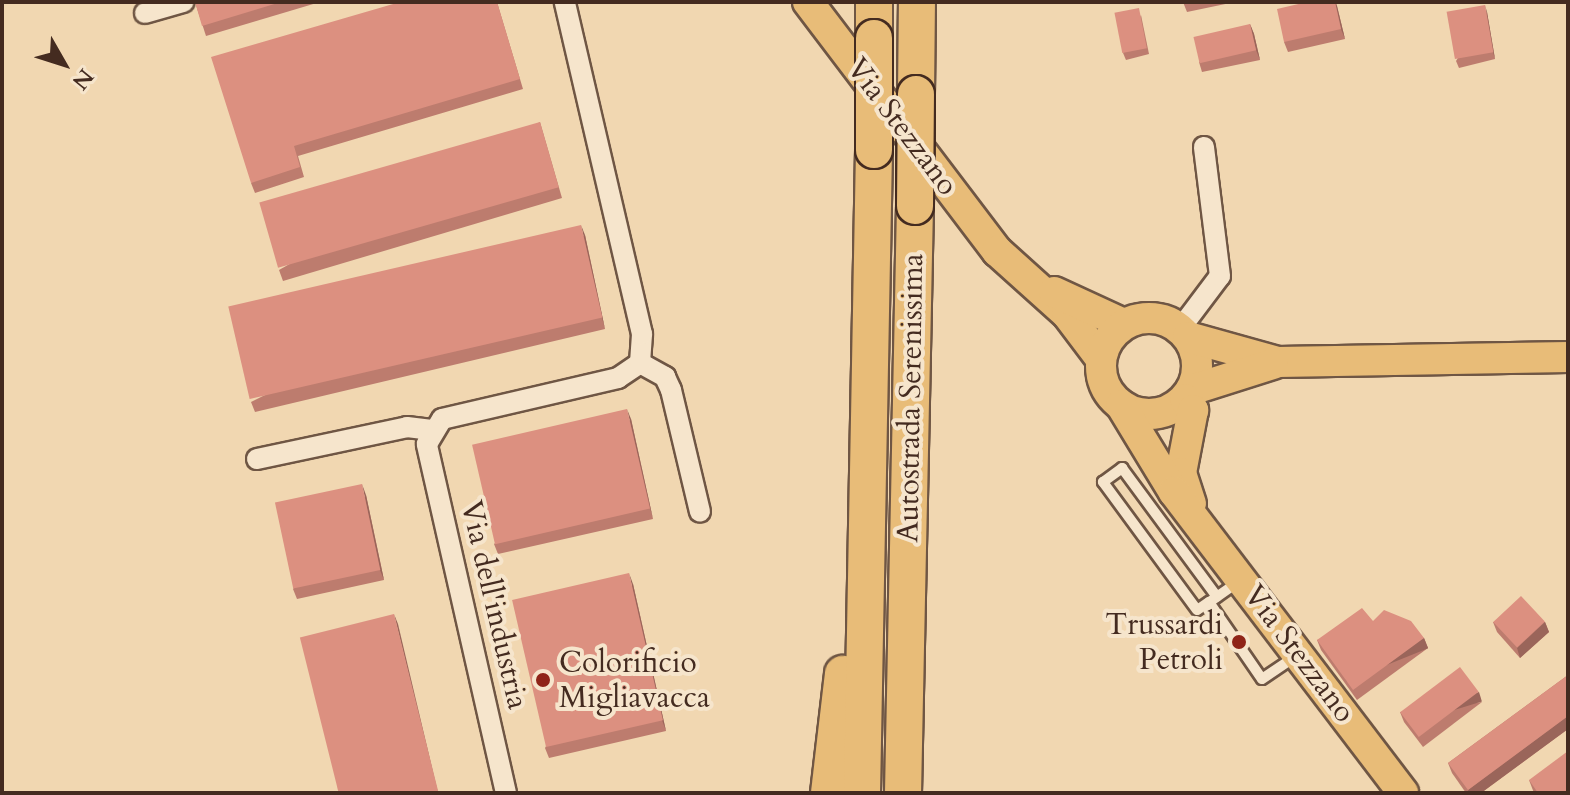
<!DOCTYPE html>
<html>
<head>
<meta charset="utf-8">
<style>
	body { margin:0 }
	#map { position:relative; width:1570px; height:795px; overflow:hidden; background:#f1d7b1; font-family:Cardo,serif }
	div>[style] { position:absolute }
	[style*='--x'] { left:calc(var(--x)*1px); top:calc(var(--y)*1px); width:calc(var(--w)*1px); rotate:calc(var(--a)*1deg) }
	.roads { filter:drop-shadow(2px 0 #6f5644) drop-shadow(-2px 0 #6f5644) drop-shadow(0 2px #6f5644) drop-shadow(0 -2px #6f5644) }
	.service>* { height:10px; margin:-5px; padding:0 5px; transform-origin:5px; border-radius:5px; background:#f6e5cc }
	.minor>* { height:20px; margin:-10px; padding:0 10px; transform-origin:10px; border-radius:10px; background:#f6e5cc }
	.primary>* { height:30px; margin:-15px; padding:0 15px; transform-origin:15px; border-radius:15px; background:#e8bc78 }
	.primary>.ring { margin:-15px; padding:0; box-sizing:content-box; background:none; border:30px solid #e8bc78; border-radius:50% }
	.motorway>* { height:36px; margin:-18px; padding:0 18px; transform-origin:18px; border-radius:18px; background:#e8bc78 }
	.bridges { filter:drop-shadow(2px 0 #442b20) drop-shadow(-2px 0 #442b20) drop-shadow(0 2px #442b20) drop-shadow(0 -2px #442b20) }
	.motorway-bridge>* { height:36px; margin:-18px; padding:0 18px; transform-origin:18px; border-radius:18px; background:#e8bc78 }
	.wall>* { inset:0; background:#bd7c6e }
	.shaded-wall>* { inset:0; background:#9a655a; transform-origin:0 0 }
	.building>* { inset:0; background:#dc9080; transform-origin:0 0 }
	.dots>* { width:22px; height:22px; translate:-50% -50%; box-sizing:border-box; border:4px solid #f6e5cc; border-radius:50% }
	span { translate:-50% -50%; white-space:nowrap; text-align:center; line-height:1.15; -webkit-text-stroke:8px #f6e5cc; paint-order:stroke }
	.street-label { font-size:30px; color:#442b20 }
	.poi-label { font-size:30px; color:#442b20 }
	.right { translate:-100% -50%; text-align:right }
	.left { translate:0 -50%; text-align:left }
	.frame { position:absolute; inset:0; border:4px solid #442b20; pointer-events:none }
	.north { position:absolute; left:24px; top:24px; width:80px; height:80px; -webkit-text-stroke:6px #f6e5cc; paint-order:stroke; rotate:129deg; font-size:22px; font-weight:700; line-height:32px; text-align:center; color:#442b20 }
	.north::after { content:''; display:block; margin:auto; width:28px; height:36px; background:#442b20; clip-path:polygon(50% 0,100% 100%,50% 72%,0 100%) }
</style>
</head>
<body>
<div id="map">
	<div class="roads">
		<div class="service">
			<div style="--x:1238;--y:582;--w:35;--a:145"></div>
			<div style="--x:1209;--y:602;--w:93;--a:55.5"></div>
			<div style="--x:1262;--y:679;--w:40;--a:-34"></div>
			<div style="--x:1209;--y:602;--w:14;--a:146"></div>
			<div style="--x:1197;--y:610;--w:159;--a:-126.3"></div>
			<div style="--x:1103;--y:482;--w:24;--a:-36"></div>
			<div style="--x:1122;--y:468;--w:160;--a:53.6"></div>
		</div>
		<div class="minor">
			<div style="--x:145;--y:13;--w:40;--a:-16"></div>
			<div style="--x:1180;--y:329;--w:66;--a:-53"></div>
			<div style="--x:1220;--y:276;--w:130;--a:-97.1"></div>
			<div style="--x:640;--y:363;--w:29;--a:29"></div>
			<div style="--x:665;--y:377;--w:14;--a:65"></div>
			<div style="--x:671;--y:390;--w:125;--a:76.6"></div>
			<div style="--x:257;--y:459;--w:153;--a:-12"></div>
			<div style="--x:407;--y:427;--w:25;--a:7"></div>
			<div style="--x:506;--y:793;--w:358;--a:-102.8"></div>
			<div style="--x:427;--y:444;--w:29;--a:-59"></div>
			<div style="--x:442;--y:419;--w:181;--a:-13.1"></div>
			<div style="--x:618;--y:378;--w:27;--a:-34"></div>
			<div style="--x:640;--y:363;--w:29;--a:-86"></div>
			<div style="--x:642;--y:334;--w:341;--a:-103.1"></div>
		</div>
		<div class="primary">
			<div style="--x:808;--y:2;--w:313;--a:52.8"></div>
			<div style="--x:997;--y:251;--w:94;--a:42"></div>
			<div style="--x:1067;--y:314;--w:56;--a:52.9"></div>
			<div style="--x:1054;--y:292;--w:77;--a:24.6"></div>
			<div class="ring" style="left:1101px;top:318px;width:66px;height:66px"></div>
			<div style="--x:1188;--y:337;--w:93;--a:15.5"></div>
			<div style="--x:1278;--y:362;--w:290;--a:-1"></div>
			<div style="--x:1191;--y:390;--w:86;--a:-17.6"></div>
			<div style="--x:1185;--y:399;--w:14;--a:54"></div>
			<div style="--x:1193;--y:410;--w:64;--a:100.8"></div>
			<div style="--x:1181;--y:473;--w:32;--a:72"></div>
			<div style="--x:1121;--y:405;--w:102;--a:58.7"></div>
			<div style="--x:1174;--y:492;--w:378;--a:52.7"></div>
		</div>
		<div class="motorway">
			<div style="--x:874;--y:38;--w:36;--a:-90"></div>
			<div style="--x:916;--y:94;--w:92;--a:-89.4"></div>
			<div style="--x:829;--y:793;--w:120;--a:-83.3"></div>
			<div style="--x:862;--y:793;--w:643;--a:-88.93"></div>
			<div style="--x:903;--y:793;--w:587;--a:-88.83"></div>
		</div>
	</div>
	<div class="bridges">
		<div class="motorway-bridge">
			<div style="--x:874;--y:150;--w:112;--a:-90"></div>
			<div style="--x:915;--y:206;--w:112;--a:-89.5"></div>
		</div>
	</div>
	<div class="wall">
		<div style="clip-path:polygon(195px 2px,320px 2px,206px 36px)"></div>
		<div style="clip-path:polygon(400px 2px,497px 2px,523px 89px,298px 156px,304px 177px,255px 193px,251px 183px)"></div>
		<div style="clip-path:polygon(1183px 2px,1235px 2px,1187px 12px)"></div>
		<div style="clip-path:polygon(1307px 2px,1336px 2px,1345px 39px,1288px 52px,1284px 42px)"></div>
		<div style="clip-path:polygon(1487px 12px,1495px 59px,1459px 68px,1456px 61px)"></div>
		<div style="clip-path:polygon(1141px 15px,1149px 54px,1126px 60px,1123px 53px)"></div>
		<div style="clip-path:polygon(1250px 24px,1254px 34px,1260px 60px,1202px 72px,1199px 62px)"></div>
		<div style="clip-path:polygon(540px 122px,562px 198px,283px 281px,279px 270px)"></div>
		<div style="clip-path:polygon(585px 235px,605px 329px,255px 412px,251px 402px)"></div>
		<div style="clip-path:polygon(631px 419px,653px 519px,498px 554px,494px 544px)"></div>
		<div style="clip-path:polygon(366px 495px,384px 580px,297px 599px,293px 589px)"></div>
		<div style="clip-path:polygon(633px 584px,666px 731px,549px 758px,545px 748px)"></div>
		<div style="clip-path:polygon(1373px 621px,1424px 638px,1428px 648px,1357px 700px,1321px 650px,1317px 640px)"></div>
		<div style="clip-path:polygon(1493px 622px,1545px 622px,1549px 632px,1520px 658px,1497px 632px)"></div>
		<div style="clip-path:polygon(1568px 675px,1568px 729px,1481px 793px,1466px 793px,1452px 773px,1448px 763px)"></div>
		<div style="clip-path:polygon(1482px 702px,1423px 747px,1404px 722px,1400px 712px)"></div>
		<div style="clip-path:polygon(1529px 780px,1568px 793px,1534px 793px)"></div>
	</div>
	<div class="shaded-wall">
		<div style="clip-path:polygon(1335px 2px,1337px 6px,1345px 39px,1341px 29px)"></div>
		<div style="clip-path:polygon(1485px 5px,1487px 12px,1495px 59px,1493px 52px)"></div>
		<div style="clip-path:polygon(1250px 24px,1254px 34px,1260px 60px,1256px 50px)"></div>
		<div style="clip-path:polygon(581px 225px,585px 235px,605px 329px,602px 318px)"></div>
		<div style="clip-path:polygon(627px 409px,631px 419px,653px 519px,650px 508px)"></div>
		<div style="clip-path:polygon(362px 484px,366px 495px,384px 580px,380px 570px)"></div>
		<div style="clip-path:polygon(629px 573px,633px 584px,666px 731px,662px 720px)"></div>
		<div style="clip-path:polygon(394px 614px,398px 624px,438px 793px,437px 793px)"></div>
		<div style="clip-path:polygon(1545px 622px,1549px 632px,1520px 658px,1517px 648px)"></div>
		<div style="left:1424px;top:638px;width:11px;height:88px;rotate:68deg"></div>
		<div style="left:1479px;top:692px;width:10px;height:75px;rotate:73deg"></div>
		<div style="clip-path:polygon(1568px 716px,1568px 729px,1481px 793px,1469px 793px,1468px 790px)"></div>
	</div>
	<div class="building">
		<div style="clip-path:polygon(195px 2px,281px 2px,202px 26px)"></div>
		<div style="clip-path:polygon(400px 2px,497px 2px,520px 79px,294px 146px,300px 167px,251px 183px,211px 57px)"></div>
		<div style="clip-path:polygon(1307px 2px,1335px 2px,1341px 29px,1284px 42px,1277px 9px)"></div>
		<div style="left:1485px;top:5px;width:48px;height:39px;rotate:80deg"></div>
		<div style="left:1139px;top:8px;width:41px;height:25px;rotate:79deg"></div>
		<div style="left:1250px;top:24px;width:27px;height:58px;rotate:77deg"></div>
		<div style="left:540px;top:122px;width:68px;height:292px;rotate:74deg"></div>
		<div style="left:581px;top:225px;width:95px;height:362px;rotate:77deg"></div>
		<div style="left:627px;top:409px;width:102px;height:159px;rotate:77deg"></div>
		<div style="left:362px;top:484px;width:88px;height:89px;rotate:78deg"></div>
		<div style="left:629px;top:573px;width:151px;height:120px;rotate:77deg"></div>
		<div style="left:1521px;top:596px;width:35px;height:38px;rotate:47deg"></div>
		<div style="clip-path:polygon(1362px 608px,1373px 621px,1384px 610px,1411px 621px,1424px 638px,1353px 690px,1317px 640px)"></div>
		<div style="left:394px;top:614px;width:184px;height:97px;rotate:76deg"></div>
		<div style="left:1460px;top:667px;width:31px;height:75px;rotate:53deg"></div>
		<div style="clip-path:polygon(1568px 675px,1568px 716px,1468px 790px,1448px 763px)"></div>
		<div style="clip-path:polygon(1568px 751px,1568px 793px,1538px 793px,1529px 780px)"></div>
	</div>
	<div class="dots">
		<div style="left:1239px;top:642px;background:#8f2418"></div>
		<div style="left:543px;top:680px;background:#8f2418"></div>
	</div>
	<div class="street-label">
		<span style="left:902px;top:127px;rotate:53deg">Via Stezzano</span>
		<span style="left:911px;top:398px;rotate:-89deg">Autostrada Serenissima</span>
		<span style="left:494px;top:605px;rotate:77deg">Via dell'industria</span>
		<span style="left:1299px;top:654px;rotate:53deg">Via Stezzano</span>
	</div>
	<div class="poi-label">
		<span class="right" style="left:1223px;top:642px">Trussardi<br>Petroli</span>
		<span class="left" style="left:559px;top:680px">Colorificio<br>Migliavacca</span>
	</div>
	<div class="frame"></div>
	<div class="north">N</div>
</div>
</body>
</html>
